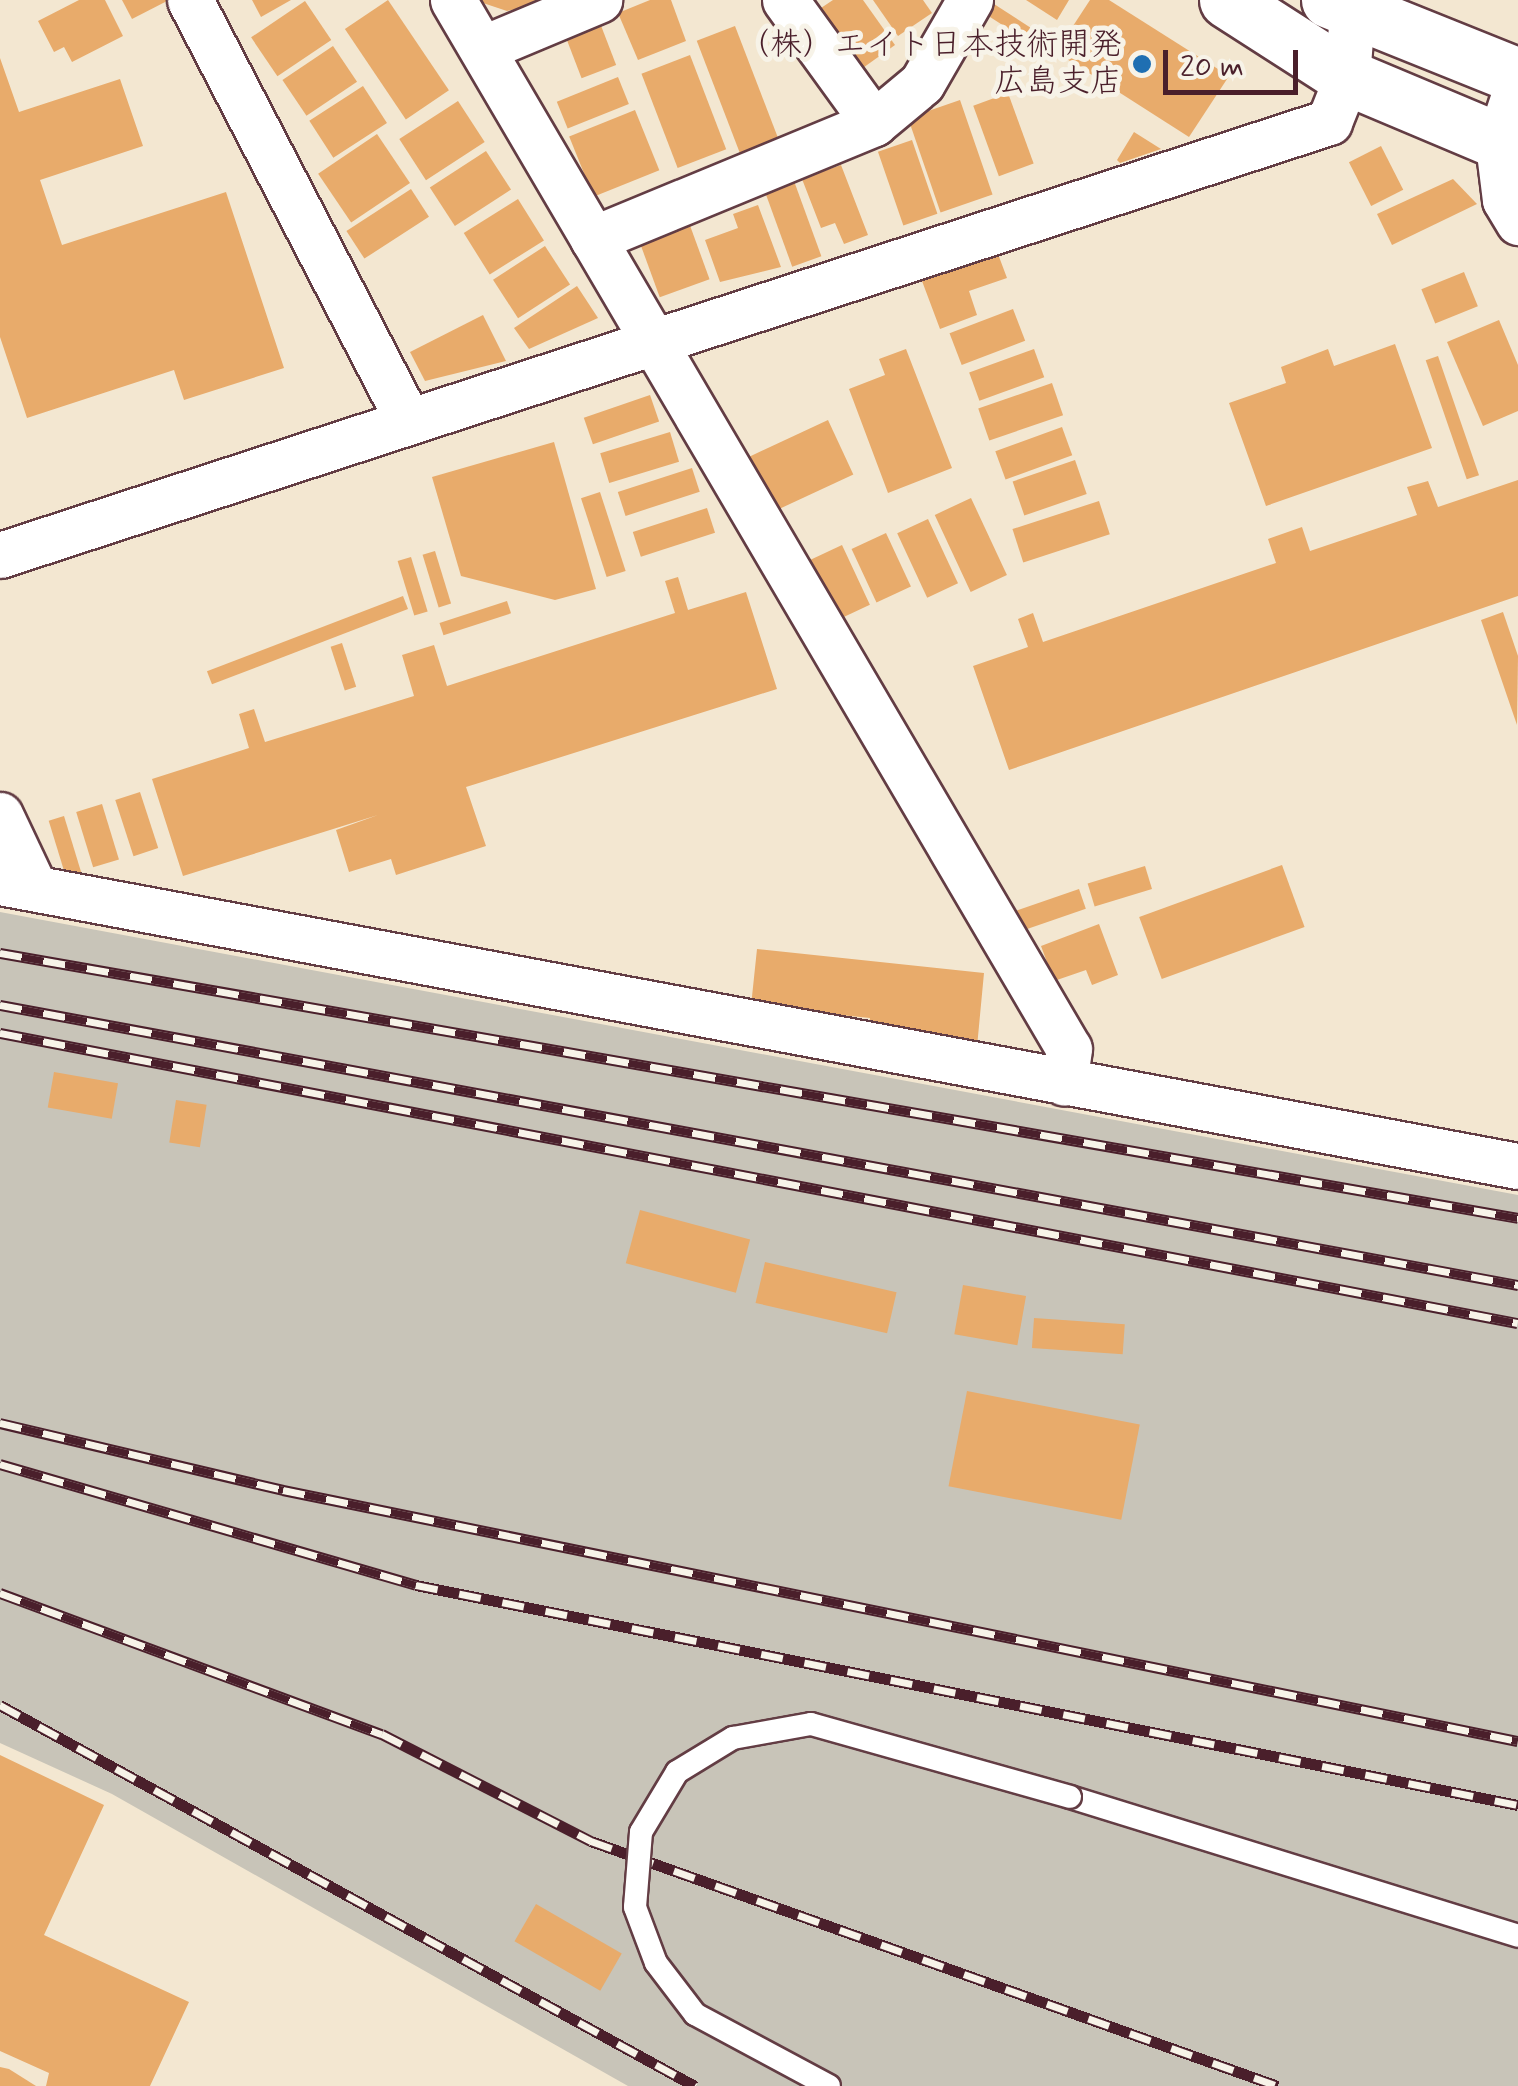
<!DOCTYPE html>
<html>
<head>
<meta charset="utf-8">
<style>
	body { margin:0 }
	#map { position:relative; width:1518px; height:2086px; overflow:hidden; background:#f3e7d1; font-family:Mynerve,"Klee One",sans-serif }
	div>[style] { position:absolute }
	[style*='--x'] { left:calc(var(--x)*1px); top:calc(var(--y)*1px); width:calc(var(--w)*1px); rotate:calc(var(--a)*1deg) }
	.industrial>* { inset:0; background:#c8c4b8 }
	.building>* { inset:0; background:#e8ab6b; transform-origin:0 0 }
	.roads { filter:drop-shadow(2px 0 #633d44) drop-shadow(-2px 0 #633d44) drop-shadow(0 2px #633d44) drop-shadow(0 -2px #633d44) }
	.lane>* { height:22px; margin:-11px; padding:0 11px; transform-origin:11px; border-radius:11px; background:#fff }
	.street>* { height:45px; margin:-22.5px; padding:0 22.5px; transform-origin:22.5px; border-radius:22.5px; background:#fff }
	.primary>* { height:55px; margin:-27.5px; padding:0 27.5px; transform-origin:27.5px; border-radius:27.5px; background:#fff }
	.rail>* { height:11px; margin-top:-5.5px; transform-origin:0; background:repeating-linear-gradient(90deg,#f7f3e8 0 22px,#4a1f2b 0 44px); box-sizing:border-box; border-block:2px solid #4a1f2b }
	.bridges { filter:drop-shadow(2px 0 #633d44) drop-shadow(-2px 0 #633d44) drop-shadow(0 2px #633d44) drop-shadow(0 -2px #633d44) }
	.lane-bridge>* { height:22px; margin:-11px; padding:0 11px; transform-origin:11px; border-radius:11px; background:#fff }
	.dots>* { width:28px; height:28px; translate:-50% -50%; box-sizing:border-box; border:5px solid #f7f3e8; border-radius:50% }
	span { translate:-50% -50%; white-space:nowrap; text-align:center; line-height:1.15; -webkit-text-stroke:10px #f7f3e8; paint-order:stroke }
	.poi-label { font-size:32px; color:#4a1f2b }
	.right { translate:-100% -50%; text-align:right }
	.scale { position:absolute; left:1163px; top:50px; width:135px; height:45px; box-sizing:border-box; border:5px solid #4a1f2b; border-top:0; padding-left:12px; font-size:30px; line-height:35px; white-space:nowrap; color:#4a1f2b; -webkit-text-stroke:8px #f7f3e8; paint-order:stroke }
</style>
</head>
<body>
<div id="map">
	<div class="industrial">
		<div style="clip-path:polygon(0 912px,1518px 1195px,1518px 2086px,628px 2086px,112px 1794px,0 1743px)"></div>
	</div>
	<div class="building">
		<div style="clip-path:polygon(79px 0,105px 0,123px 36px,72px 62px,64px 47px,54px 52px,38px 21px)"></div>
		<div style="clip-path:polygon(122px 0,169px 0,132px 19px)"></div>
		<div style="clip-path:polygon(252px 0,291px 0,261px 17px)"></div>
		<div style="left:388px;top:0;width:109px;height:52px;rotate:56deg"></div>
		<div style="clip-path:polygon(474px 0,541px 0,542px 3px,507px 11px)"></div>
		<div style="clip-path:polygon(650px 0,671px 0,686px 41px,638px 60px,618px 13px)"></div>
		<div style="clip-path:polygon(833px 0,863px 0,895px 45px,860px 70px,818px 10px)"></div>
		<div style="clip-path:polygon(873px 0,923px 0,932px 13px,898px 36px)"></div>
		<div style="clip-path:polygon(1026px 0,1069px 0,1057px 20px)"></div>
		<div style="clip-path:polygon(1090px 0,1109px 0,1229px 76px,1189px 137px,1056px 52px)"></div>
		<div style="left:305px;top:1px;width:47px;height:65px;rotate:56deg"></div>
		<div style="left:994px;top:4px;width:63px;height:13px;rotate:33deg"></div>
		<div style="left:600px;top:23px;width:45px;height:37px;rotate:69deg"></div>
		<div style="left:735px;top:26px;width:130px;height:41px;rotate:69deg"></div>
		<div style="left:333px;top:46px;width:43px;height:61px;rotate:56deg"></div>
		<div style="left:690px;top:55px;width:101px;height:52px;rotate:69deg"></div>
		<div style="clip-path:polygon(0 58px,19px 112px,120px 79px,143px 146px,40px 180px,62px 245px,226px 192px,284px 368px,184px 400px,174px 370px,27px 418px,0 337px)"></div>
		<div style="left:618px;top:77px;width:29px;height:66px;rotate:68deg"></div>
		<div style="left:363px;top:86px;width:44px;height:64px;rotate:57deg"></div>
		<div style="left:1008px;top:93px;width:75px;height:37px;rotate:70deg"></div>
		<div style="left:960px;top:100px;width:100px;height:55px;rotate:71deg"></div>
		<div style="left:458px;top:101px;width:49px;height:70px;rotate:57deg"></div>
		<div style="left:635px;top:110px;width:65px;height:71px;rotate:68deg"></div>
		<div style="clip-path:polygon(1134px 132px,1161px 149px,1120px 163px,1117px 160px)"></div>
		<div style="left:377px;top:134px;width:59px;height:71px;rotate:56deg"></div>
		<div style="left:912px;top:140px;width:78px;height:36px;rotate:71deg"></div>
		<div style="left:1381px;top:146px;width:49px;height:36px;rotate:63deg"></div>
		<div style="left:486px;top:151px;width:46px;height:67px;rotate:57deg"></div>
		<div style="clip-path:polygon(841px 165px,868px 235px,844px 244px,835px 223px,821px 228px,802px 179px)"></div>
		<div style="clip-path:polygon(1453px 179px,1477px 204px,1392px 245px,1377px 214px)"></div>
		<div style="left:794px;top:181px;width:80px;height:31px;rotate:70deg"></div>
		<div style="left:411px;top:189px;width:33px;height:77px;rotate:57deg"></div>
		<div style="left:518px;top:199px;width:49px;height:64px;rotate:58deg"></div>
		<div style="clip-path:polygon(758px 205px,781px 267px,720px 282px,705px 240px,738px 228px,733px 214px)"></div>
		<div style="left:688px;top:220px;width:63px;height:53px;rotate:70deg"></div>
		<div style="left:545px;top:246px;width:46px;height:62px;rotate:57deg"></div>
		<div style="clip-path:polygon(998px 254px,1007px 278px,969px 291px,977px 315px,940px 329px,922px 281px)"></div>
		<div style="left:1464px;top:272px;width:37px;height:46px;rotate:68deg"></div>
		<div style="clip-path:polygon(577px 286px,598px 318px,529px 349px,514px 328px)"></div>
		<div style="left:1013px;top:309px;width:34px;height:68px;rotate:69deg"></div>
		<div style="clip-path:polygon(483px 315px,506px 361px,425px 381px,410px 352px)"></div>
		<div style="clip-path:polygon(1499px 320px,1518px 365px,1518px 411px,1483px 426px,1447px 342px)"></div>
		<div style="clip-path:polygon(1395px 344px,1432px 448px,1266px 506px,1229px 403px,1286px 383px,1281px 367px,1328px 349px,1334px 366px)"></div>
		<div style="clip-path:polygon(906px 349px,952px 468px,888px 493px,849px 389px,885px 375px,879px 359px)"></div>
		<div style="left:1034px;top:349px;width:30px;height:69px;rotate:70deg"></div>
		<div style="left:1438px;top:356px;width:126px;height:13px;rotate:71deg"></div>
		<div style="left:1052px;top:383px;width:34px;height:78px;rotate:71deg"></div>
		<div style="left:650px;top:395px;width:28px;height:70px;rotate:71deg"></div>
		<div style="left:828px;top:420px;width:60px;height:88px;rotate:65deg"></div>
		<div style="left:1062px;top:427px;width:30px;height:71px;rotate:70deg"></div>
		<div style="left:670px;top:432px;width:31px;height:73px;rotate:73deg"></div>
		<div style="clip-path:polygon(554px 442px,596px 589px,555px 600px,461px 576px,432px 477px)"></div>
		<div style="left:1075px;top:460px;width:36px;height:66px;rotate:71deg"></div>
		<div style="left:692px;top:468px;width:25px;height:78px;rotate:72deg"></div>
		<div style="clip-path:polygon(1518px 480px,1518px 596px,1009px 770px,973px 666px,1028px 647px,1018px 619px,1033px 613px,1043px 642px,1276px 563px,1268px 539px,1302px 527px,1310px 551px,1417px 515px,1407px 487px,1428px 481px,1438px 507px)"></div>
		<div style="left:600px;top:492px;width:83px;height:20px;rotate:72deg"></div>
		<div style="left:971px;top:498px;width:85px;height:40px;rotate:65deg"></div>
		<div style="left:1099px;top:501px;width:35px;height:91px;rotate:72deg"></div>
		<div style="left:707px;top:508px;width:26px;height:78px;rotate:72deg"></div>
		<div style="left:928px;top:519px;width:71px;height:34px;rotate:65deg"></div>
		<div style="left:886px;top:533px;width:59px;height:38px;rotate:65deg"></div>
		<div style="left:842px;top:545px;width:66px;height:40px;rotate:65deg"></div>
		<div style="left:435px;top:551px;width:55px;height:13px;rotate:73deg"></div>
		<div style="left:411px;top:557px;width:57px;height:14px;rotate:73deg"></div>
		<div style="clip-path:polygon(678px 577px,688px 610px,746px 592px,777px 689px,466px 787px,486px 846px,396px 875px,391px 859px,349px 872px,336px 830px,378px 815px,183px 876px,152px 779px,249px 748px,239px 714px,254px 709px,265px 742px,414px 696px,402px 655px,434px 645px,447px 686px,675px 613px,665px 581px)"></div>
		<div style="left:403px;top:596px;width:14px;height:210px;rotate:69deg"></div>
		<div style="left:507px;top:601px;width:13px;height:71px;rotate:72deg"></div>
		<div style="clip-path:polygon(1503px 612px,1518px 656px,1517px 725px,1481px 620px)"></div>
		<div style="left:342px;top:643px;width:46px;height:12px;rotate:72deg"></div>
		<div style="left:140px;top:792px;width:59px;height:26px;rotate:72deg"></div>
		<div style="left:102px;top:804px;width:58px;height:27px;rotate:73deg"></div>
		<div style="left:64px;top:816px;width:59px;height:16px;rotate:73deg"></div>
		<div style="left:1282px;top:865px;width:66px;height:152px;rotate:70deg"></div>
		<div style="left:1145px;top:866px;width:24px;height:60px;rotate:73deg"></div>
		<div style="left:1079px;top:889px;width:21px;height:72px;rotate:71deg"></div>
		<div style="clip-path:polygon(1099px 924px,1118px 975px,1092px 985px,1086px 970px,1054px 981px,1041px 946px)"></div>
		<div style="clip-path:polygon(757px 949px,984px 973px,977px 1047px,868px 1035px,870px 1018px,751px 1006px)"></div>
		<div style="left:54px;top:1072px;width:65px;height:36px;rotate:10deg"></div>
		<div style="left:176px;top:1100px;width:31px;height:43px;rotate:9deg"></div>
		<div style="left:640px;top:1210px;width:114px;height:55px;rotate:15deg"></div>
		<div style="left:765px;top:1262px;width:135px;height:42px;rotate:13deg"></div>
		<div style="left:963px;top:1285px;width:64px;height:50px;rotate:10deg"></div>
		<div style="left:1034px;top:1318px;width:91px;height:30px;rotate:4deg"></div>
		<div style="left:967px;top:1391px;width:176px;height:97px;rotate:11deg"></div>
		<div style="clip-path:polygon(0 1755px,104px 1805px,44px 1935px,189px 2002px,150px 2086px,46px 2086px,49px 2073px,0 2051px)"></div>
		<div style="left:536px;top:1904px;width:99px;height:43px;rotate:30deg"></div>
		<div style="clip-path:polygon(0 2067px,9px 2069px,36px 2086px,0 2086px)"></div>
	</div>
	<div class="roads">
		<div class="lane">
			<div style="--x:1070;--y:1797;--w:469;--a:17.2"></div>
		</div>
		<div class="street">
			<div style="--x:190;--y:0;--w:471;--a:62.6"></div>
			<div style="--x:453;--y:0;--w:1216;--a:59.58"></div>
			<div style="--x:1069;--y:1049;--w:34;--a:98"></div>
			<div style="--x:785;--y:0;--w:152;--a:54.1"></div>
			<div style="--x:484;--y:48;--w:125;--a:-22.7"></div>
			<div style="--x:1518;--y:83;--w:64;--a:108.2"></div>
			<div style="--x:1498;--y:144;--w:56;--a:82.9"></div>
			<div style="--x:1505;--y:200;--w:26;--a:59"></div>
			<div style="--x:593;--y:239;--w:304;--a:-22.4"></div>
			<div style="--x:874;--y:123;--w:62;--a:-39.8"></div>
			<div style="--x:922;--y:83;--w:96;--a:-60"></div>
			<div style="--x:0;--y:555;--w:1398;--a:-18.05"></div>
			<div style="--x:1329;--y:122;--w:48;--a:-68.2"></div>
			<div style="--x:1347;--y:77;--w:77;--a:-85.5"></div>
			<div style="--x:0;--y:815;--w:80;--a:64.7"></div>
			<div style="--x:0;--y:882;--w:1544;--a:10.6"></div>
		</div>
		<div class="primary">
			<div style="--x:1227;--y:0;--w:143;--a:32.7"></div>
			<div style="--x:1347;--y:77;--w:186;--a:22.8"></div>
			<div style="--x:1329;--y:0;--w:204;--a:21.9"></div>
		</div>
	</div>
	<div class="rail">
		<div style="--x:0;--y:953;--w:1541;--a:9.9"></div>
		<div style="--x:0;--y:1005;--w:1544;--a:10.45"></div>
		<div style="--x:0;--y:1033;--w:1545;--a:10.82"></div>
		<div style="--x:0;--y:1423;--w:291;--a:13.3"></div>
		<div style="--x:283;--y:1490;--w:1260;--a:11.49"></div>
		<div style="--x:0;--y:1464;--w:433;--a:16.2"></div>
		<div style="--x:416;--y:1585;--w:1124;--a:11.29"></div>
		<div style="--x:0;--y:1593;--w:407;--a:20.3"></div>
		<div style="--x:382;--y:1734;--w:235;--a:27.1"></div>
		<div style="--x:591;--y:1841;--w:729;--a:19.63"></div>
		<div style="--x:0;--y:1705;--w:793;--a:28.73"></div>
	</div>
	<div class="bridges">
		<div class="lane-bridge">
			<div style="--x:829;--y:2086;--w:152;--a:-151.8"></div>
			<div style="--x:695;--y:2014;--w:64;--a:-127.4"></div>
			<div style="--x:656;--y:1963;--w:60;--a:-110.6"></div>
			<div style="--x:635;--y:1907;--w:75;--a:-85.4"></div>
			<div style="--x:641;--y:1832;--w:70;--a:-59"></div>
			<div style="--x:677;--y:1772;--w:66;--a:-31.3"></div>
			<div style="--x:733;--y:1738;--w:79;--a:-10.2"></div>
			<div style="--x:811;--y:1724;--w:269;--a:15.7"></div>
		</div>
	</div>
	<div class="dots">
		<div style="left:1142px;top:64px;background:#1f6fb2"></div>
	</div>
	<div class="poi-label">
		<span class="right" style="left:1122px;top:64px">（株）エイト日本技術開発<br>広島支店</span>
	</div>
	<div class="scale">20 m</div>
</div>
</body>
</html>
